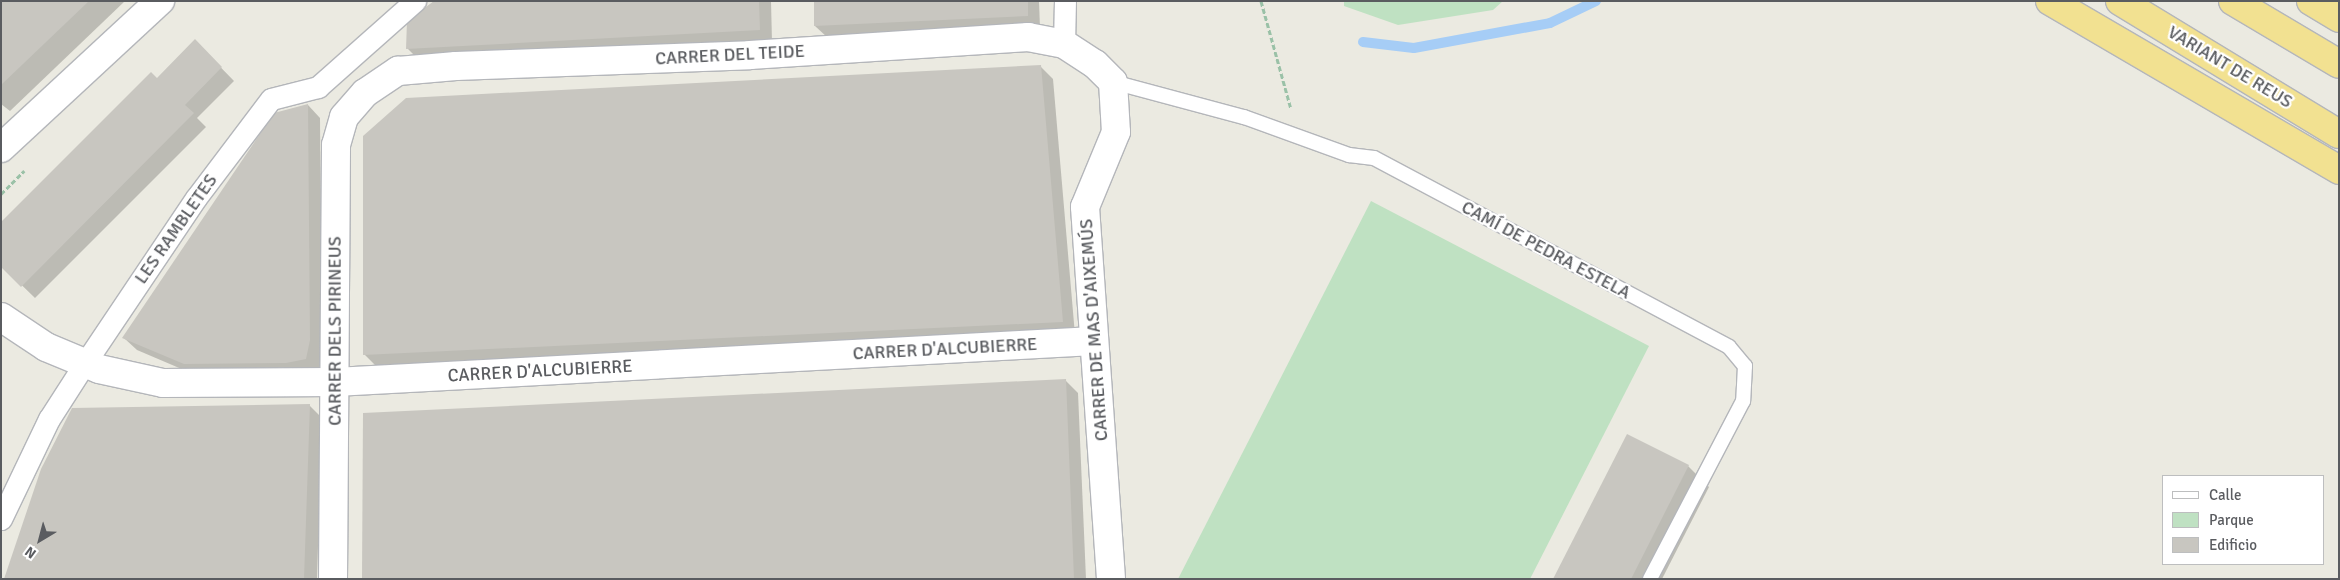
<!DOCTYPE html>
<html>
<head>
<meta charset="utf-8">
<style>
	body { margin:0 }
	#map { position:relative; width:2340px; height:580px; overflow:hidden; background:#ebeae1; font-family:Signika,sans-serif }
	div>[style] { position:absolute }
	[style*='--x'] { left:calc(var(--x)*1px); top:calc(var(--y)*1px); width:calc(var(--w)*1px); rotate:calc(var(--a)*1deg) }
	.green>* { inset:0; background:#bfe1c2 }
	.shadow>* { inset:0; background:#0003 }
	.stream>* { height:10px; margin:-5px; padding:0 5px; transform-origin:5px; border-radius:5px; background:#a6cdf6 }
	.building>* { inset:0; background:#c8c6c0 }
	.path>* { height:3px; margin-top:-1.5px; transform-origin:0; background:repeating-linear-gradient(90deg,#9ac1a7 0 5px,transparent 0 7.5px) }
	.roads { filter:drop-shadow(1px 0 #b4b6ba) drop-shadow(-1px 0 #b4b6ba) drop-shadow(0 1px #b4b6ba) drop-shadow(0 -1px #b4b6ba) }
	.service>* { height:14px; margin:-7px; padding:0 7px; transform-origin:7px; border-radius:7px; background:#fff }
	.pedestrian>* { height:21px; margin:-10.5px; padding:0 10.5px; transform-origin:10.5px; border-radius:10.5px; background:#fff }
	.minor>* { height:28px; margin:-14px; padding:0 14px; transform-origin:14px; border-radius:14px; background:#fff }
	.motorway>* { height:28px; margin:-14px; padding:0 14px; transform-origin:14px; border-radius:14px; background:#f2e191 }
	span { translate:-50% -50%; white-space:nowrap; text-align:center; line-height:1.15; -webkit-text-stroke:4.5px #fff; paint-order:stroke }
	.street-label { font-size:18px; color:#5a5c60 }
	.frame { position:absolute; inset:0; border:2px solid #5a5c60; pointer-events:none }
	.legend { position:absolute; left:2162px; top:475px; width:162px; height:90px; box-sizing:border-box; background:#fff; border:1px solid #bdbebf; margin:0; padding:6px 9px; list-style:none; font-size:15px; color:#5a5c60 }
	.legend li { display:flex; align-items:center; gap:10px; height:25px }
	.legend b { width:25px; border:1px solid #bdbebf }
	.north { position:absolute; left:15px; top:515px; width:50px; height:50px; -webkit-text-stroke:4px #fff; paint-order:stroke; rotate:217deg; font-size:14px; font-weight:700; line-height:20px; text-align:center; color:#5a5c60 }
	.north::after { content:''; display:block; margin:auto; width:18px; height:22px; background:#5a5c60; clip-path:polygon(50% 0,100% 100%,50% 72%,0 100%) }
</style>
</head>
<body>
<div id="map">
	<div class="green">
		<div style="clip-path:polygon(1344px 1px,1503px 1px,1493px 10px,1398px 25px,1344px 6px)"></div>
		<div style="clip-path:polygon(1371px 201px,1649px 346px,1530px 579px,1178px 579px)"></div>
	</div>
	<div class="shadow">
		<div style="clip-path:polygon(1px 1px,125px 1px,10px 111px,1px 104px)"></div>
		<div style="clip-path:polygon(436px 1px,771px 1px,772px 42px,420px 61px,407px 48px)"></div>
		<div style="clip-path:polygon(816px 1px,1039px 1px,1040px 28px,828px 38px,815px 26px)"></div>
		<div style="clip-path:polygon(195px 41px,234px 81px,197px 118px,206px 127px,35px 298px,1px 265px,157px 80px)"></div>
		<div style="clip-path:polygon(1040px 66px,1053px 79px,1075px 335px,377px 367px,364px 354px)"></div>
		<div style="clip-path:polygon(308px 105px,320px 118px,322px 354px,318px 372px,198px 376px,137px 350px,124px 338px)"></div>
		<div style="clip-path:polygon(1065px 380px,1078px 393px,1086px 579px,363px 579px)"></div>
		<div style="clip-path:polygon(309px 405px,322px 418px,317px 579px,6px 579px)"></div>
		<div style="clip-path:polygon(1688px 466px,1709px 487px,1662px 579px,1555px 579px)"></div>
	</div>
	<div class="stream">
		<div style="--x:1363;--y:42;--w:51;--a:6.7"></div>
		<div style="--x:1414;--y:48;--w:138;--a:-10.4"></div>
		<div style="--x:1550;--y:23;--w:51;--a:-25.6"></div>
	</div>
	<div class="building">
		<div style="clip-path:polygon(1px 1px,89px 1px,1px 85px)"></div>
		<div style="clip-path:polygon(434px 1px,759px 1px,760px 30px,406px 49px,407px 21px)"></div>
		<div style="clip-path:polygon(814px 1px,1028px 1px,1028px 16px,814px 26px)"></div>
		<div style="clip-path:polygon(195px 39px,222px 67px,185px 105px,194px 113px,21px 287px,1px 267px,1px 222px,151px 72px,157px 78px)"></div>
		<div style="clip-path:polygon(1041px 65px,1063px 322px,363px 355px,363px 136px,406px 98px)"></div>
		<div style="clip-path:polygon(308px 104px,310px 340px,306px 359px,286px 363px,184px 364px,122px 338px,274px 113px)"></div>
		<div style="clip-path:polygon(1066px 379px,1074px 579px,362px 579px,363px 413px)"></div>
		<div style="clip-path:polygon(310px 404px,304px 579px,4px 579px,41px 469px,72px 408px)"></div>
		<div style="clip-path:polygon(1627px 434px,1689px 465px,1631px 579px,1553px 579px)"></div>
	</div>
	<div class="path">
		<div style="--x:1261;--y:1;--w:112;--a:74.5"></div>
		<div style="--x:1;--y:194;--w:33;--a:-45"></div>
	</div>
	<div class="roads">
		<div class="service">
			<div style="--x:1113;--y:82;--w:136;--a:15"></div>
			<div style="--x:1244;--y:117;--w:112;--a:19.9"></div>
			<div style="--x:1349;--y:155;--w:25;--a:7"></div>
			<div style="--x:1374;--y:158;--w:402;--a:28"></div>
			<div style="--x:1729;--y:347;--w:25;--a:50"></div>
			<div style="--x:1745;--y:366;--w:35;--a:93"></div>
			<div style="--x:1743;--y:401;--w:201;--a:117.6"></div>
		</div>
		<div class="pedestrian">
			<div style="--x:1064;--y:44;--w:43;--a:-88.7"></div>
			<div style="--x:1;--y:519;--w:111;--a:-64.4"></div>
			<div style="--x:49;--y:419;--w:67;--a:-57.3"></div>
			<div style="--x:85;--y:363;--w:199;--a:-56.1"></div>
			<div style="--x:196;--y:198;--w:124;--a:-52.9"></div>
			<div style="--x:271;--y:99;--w:49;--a:-14.3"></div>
			<div style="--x:318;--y:87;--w:130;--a:-41.6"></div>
		</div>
		<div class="minor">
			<div style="--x:1;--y:148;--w:217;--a:-42.8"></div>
			<div style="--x:1;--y:317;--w:54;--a:33.7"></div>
			<div style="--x:46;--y:347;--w:57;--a:22.5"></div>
			<div style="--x:99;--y:369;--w:66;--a:12.3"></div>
			<div style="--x:163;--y:383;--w:172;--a:-0.3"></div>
			<div style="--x:335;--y:382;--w:760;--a:-3.09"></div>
			<div style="--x:333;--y:579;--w:434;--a:-89.6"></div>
			<div style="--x:336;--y:145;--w:29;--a:-74"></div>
			<div style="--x:344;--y:117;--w:32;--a:-49"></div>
			<div style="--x:365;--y:93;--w:40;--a:-34"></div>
			<div style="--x:398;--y:71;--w:58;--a:-4.9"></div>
			<div style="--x:456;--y:66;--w:294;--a:-2.1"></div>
			<div style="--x:750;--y:55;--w:279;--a:-3.7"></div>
			<div style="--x:1028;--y:37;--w:37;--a:11"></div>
			<div style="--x:1064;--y:44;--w:37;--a:33"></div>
			<div style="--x:1095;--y:64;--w:25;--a:45"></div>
			<div style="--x:1113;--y:82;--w:50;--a:86.6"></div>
			<div style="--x:1116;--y:132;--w:81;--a:112.5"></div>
			<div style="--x:1085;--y:207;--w:373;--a:86"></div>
		</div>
		<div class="motorway">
			<div style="--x:2050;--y:1;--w:335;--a:30.3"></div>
			<div style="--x:2120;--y:1;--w:256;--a:31.3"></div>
			<div style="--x:2233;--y:1;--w:123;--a:30.7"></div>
			<div style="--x:2311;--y:1;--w:33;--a:31"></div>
		</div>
	</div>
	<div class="street-label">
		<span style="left:730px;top:55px;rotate:-3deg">CARRER DEL TEIDE</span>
		<span style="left:2230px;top:67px;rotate:31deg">VARIANT DE REUS</span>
		<span style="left:176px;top:229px;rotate:-55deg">LES RAMBLETES</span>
		<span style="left:1546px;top:250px;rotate:28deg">CAMÍ DE PEDRA ESTELA</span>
		<span style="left:1094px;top:330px;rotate:-94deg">CARRER DE MAS D'AIXEMÚS</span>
		<span style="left:335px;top:331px;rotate:-90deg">CARRER DELS PIRINEUS</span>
		<span style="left:945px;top:349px;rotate:-3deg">CARRER D'ALCUBIERRE</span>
		<span style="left:540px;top:371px;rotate:-3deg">CARRER D'ALCUBIERRE</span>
	</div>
	<div class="frame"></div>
	<ul class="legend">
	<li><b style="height:6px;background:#fff"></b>Calle</li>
	<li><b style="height:14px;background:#bfe1c2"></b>Parque</li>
	<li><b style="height:14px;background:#c8c6c0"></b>Edificio</li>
	</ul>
	<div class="north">N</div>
</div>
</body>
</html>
